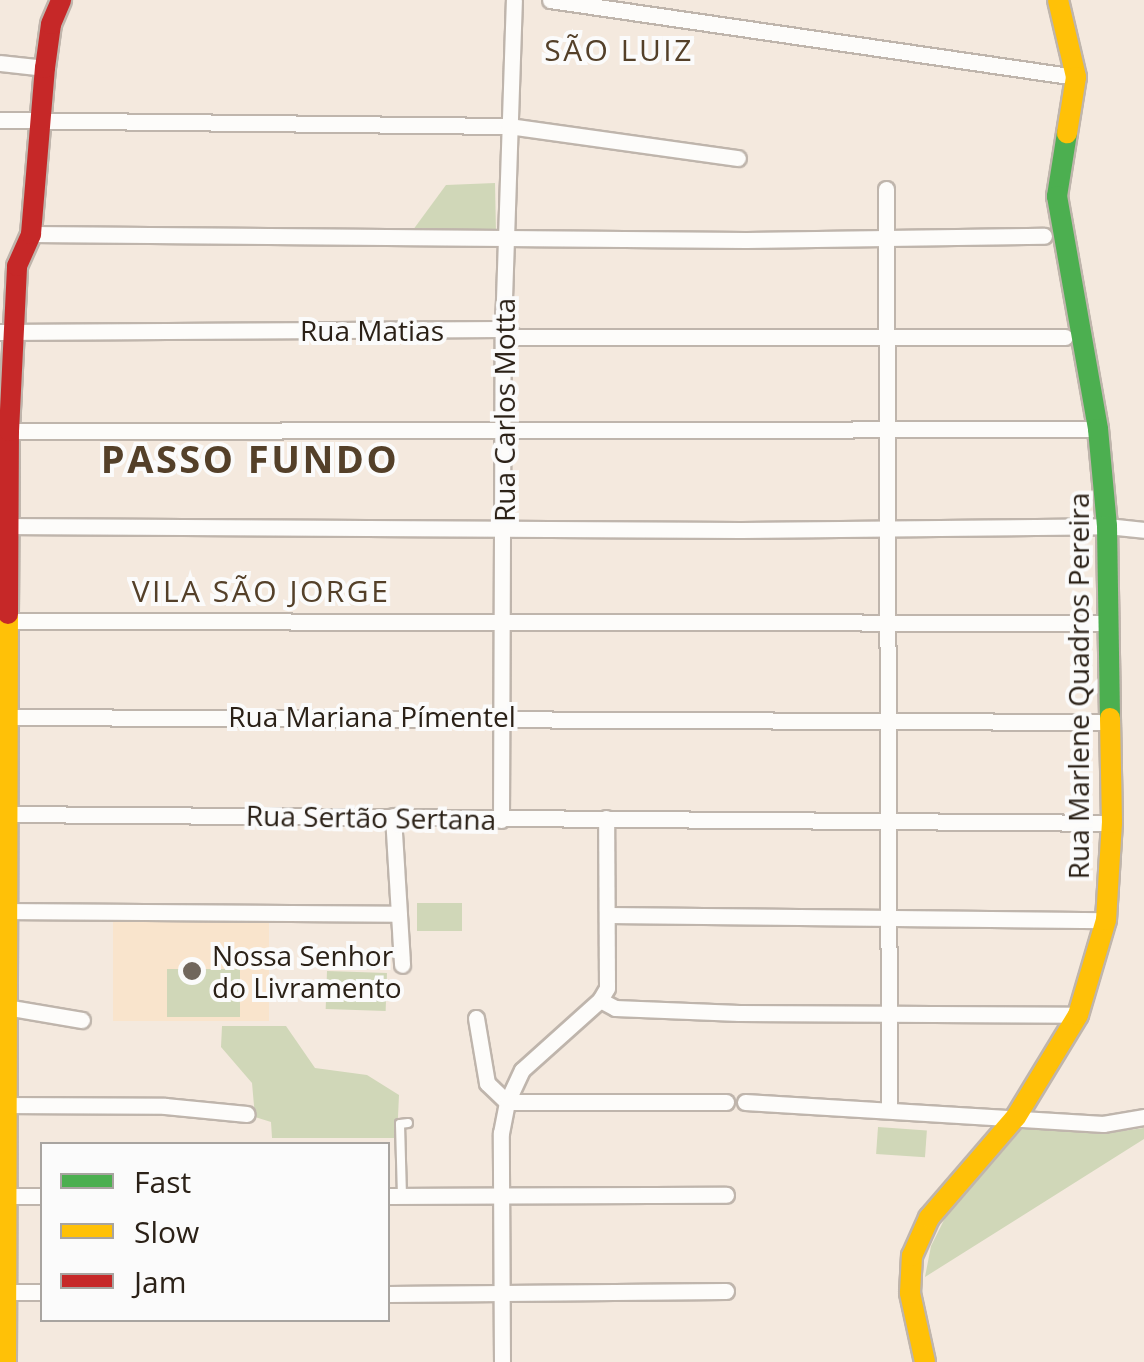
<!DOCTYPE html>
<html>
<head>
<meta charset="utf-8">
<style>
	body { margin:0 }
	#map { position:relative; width:1144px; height:1362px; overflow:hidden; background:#f4e9de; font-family:"Open Sans",sans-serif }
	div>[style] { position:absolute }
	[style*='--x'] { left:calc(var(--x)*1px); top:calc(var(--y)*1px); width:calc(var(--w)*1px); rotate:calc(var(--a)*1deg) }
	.built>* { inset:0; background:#f9e4cc; transform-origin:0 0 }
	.green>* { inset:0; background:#d0d7b8; transform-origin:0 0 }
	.roads { filter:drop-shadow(2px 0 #bfb5ac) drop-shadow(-2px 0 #bfb5ac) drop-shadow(0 2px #bfb5ac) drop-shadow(0 -2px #bfb5ac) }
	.lane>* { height:8px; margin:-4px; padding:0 4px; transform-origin:4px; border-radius:4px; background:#fdfcfa }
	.street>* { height:15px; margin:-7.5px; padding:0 7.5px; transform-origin:7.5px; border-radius:7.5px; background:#fdfcfa }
	.fast>* { height:20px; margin:-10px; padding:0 10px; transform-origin:10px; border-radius:10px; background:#4caf50 }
	.slow>* { height:20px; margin:-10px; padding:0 10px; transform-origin:10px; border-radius:10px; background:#ffc107 }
	.jam>* { height:20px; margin:-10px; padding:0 10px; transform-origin:10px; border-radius:10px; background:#c62828 }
	.dots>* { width:28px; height:28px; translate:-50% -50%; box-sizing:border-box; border:5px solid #fbfbfb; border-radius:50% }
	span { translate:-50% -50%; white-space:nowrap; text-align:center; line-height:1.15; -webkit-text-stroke:8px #fbfbfb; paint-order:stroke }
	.street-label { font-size:28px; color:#2b2117 }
	.poi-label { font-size:28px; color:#2b2117 }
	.left { translate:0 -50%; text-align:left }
	.neighbourhood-label { font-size:30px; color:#544029; letter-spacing:2.5px }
	.district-label { font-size:38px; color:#544029; font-weight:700; letter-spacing:2.5px }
	.legend { position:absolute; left:40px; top:1142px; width:350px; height:180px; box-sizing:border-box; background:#fbfbfb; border:2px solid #a8a4a0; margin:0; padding:12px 18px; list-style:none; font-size:30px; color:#2b2117 }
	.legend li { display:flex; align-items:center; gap:20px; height:50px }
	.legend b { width:50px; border:2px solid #a8a4a0 }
</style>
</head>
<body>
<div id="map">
	<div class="built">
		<div style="left:113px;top:919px;width:156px;height:102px"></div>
	</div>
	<div class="green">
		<div style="clip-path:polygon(495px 183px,496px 233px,410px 234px,446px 185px)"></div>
		<div style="left:417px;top:903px;width:45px;height:28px"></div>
		<div style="left:167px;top:969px;width:73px;height:48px"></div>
		<div style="left:327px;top:971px;width:60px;height:38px;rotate:2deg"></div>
		<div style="clip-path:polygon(222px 1026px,286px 1026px,315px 1068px,367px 1075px,399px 1095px,397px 1138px,272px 1138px,271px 1122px,255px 1117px,252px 1083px,221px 1047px)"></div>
		<div style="left:878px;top:1127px;width:49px;height:27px;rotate:4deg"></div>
		<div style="clip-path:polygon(1024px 1127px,1101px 1134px,1144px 1128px,1144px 1139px,925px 1277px,931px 1246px,947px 1214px)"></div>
	</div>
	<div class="roads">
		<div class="lane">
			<div style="--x:402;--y:1196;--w:72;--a:-91.6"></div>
			<div style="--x:400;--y:1124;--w:8;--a:-7"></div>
		</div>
		<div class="street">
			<div style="--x:550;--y:0;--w:532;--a:8.33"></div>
			<div style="--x:0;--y:63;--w:45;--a:6.3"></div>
			<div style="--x:0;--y:120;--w:509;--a:0.68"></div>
			<div style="--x:509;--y:126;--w:231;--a:8"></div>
			<div style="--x:886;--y:189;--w:920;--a:89.81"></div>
			<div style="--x:31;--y:234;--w:715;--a:0.48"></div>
			<div style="--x:746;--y:240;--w:298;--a:-0.8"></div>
			<div style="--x:0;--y:332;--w:503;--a:-0.34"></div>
			<div style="--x:503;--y:329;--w:15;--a:32"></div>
			<div style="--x:516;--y:337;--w:549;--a:0"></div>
			<div style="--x:0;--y:431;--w:1098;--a:-0.1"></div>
			<div style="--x:0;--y:526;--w:741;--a:0.31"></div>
			<div style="--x:741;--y:530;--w:366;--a:-0.6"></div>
			<div style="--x:1107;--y:526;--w:37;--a:6"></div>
			<div style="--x:0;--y:621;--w:1110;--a:0.1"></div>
			<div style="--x:0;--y:717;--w:1112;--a:0.26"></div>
			<div style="--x:2;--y:814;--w:1110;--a:0.46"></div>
			<div style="--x:393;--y:816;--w:149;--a:86.5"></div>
			<div style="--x:501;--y:820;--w:491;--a:-89.8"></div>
			<div style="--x:503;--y:329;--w:329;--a:-88.1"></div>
			<div style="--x:0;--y:911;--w:398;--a:0.4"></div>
			<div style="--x:608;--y:915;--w:498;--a:0.6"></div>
			<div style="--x:600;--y:1000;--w:17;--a:28"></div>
			<div style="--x:615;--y:1008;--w:124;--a:2.3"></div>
			<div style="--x:739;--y:1013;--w:339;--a:0.3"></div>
			<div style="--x:0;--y:1006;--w:83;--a:9.7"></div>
			<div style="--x:476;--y:1018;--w:66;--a:80.4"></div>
			<div style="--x:487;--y:1083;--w:28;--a:44"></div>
			<div style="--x:507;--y:1102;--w:219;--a:0"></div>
			<div style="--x:745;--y:1102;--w:359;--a:3.5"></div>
			<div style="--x:1103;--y:1124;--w:42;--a:-9.7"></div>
			<div style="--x:0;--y:1105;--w:165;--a:0.3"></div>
			<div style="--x:165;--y:1106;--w:82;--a:5.6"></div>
			<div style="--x:0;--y:1196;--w:42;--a:0"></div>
			<div style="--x:388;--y:1196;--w:338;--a:-0.2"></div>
			<div style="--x:0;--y:1292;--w:42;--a:0"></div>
			<div style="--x:388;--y:1294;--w:338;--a:-0.5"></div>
			<div style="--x:502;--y:1362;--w:229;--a:-90.3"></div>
			<div style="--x:501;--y:1133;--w:32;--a:-79"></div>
			<div style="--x:507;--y:1102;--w:35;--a:-65"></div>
			<div style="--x:522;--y:1070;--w:105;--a:-41.9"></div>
			<div style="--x:600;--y:1000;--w:14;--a:-60"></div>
			<div style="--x:607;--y:988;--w:170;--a:-90.3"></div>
		</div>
		<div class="fast">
			<div style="--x:1067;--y:133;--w:64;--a:99"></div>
			<div style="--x:1057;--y:196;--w:237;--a:80"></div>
			<div style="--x:1098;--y:429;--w:97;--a:84.7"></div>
			<div style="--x:1107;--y:526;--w:192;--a:89.1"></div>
		</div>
		<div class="slow">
			<div style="--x:1058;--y:0;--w:79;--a:76.8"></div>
			<div style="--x:1076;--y:77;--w:57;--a:99.1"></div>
			<div style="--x:6;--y:1362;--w:748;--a:-89.85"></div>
			<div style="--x:925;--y:1362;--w:71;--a:-102.3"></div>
			<div style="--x:910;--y:1293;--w:37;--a:-87"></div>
			<div style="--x:912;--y:1256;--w:42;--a:-65.9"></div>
			<div style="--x:929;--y:1218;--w:133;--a:-49.3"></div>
			<div style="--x:1016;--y:1117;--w:119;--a:-58.7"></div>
			<div style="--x:1078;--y:1015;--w:99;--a:-73.6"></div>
			<div style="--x:1106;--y:920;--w:97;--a:-86.5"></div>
			<div style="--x:1112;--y:823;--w:105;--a:-91.1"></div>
		</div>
		<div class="jam">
			<div style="--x:8;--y:614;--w:183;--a:-89.7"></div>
			<div style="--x:9;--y:431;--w:165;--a:-87.2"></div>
			<div style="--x:17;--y:266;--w:35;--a:-66"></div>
			<div style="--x:31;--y:234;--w:167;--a:-85.2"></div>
			<div style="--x:45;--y:68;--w:44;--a:-82.2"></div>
			<div style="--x:51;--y:24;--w:26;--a:-67"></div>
		</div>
	</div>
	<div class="dots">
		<div style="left:192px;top:971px;background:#71675d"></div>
	</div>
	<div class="street-label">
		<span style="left:372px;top:330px">Rua Matias</span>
		<span style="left:504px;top:410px;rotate:-90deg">Rua Carlos Motta</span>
		<span style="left:1078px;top:686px;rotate:-90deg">Rua Marlene Quadros Pereira</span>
		<span style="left:372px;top:716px">Rua Mariana Pímentel</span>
		<span style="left:371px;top:817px;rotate:1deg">Rua Sertão Sertana</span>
	</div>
	<div class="poi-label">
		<span class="left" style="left:212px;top:971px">Nossa Senhor<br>do Livramento</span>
	</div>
	<div class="neighbourhood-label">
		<span style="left:619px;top:50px">SÃO LUIZ</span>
		<span style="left:261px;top:591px">VILA SÃO JORGE</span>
	</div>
	<div class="district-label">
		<span style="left:250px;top:459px">PASSO FUNDO</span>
	</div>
	<ul class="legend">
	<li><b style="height:12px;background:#4caf50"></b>Fast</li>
	<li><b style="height:12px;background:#ffc107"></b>Slow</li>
	<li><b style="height:12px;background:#c62828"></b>Jam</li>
	</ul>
</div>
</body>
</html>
